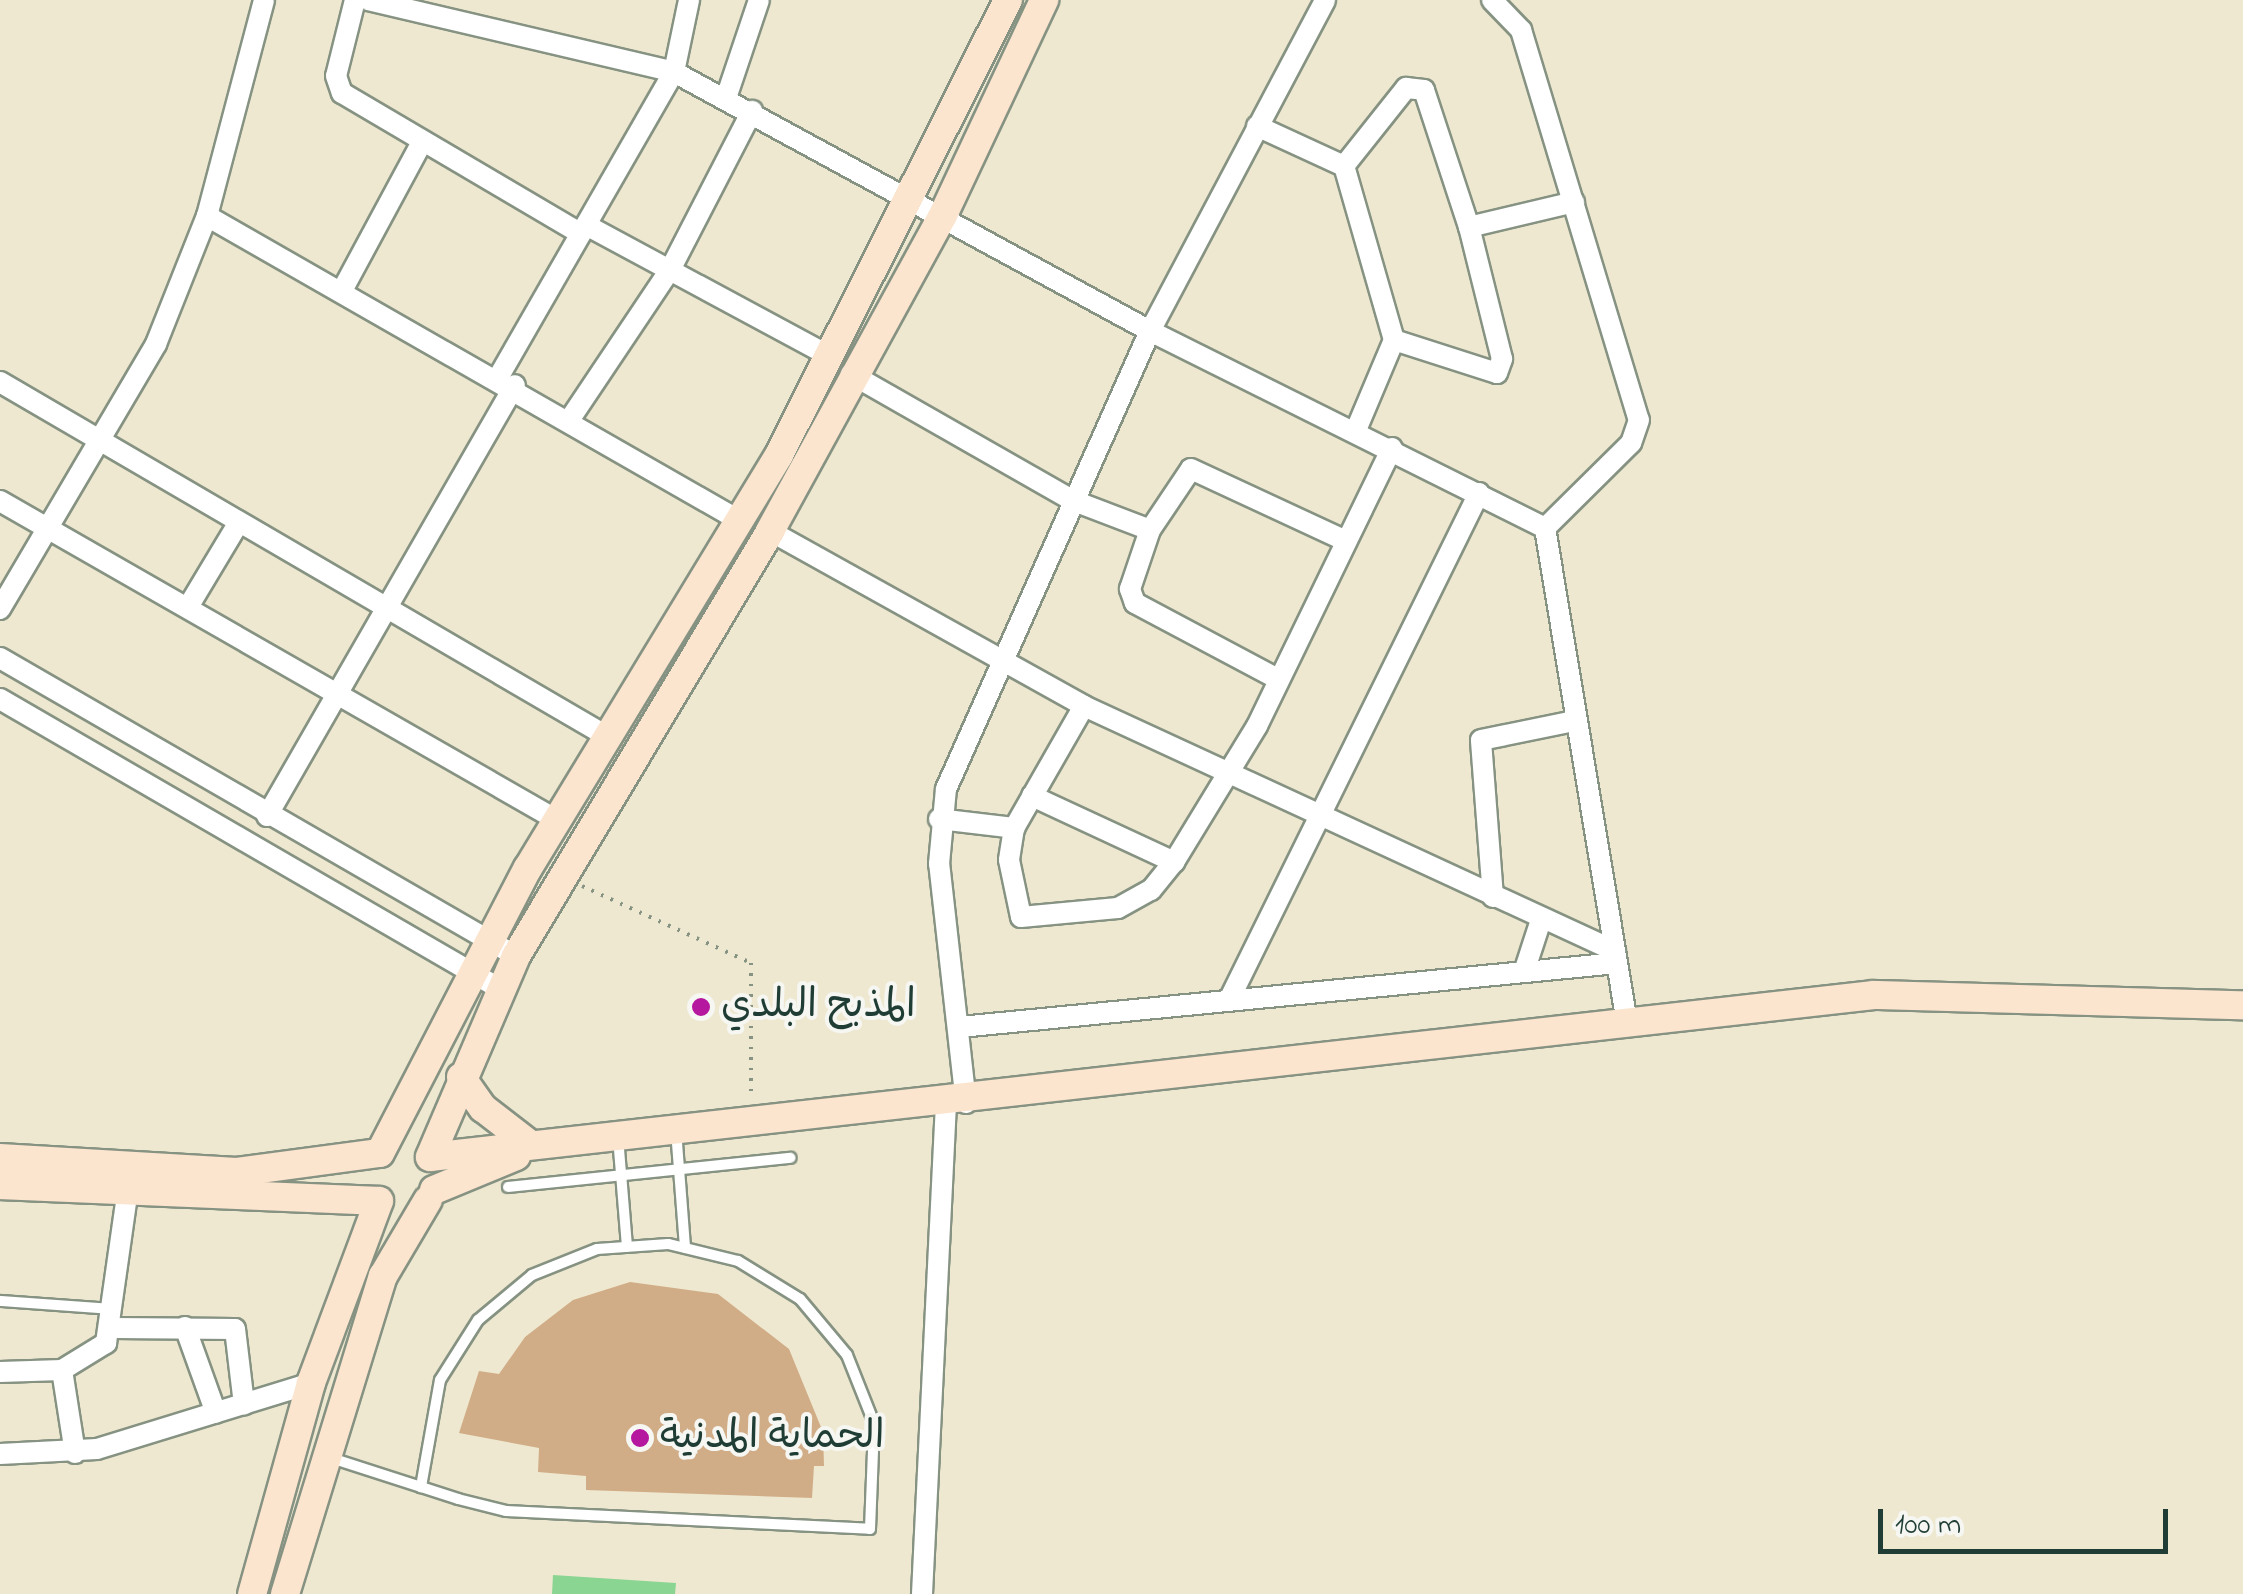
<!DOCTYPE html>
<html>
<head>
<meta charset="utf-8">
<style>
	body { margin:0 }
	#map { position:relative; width:2243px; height:1594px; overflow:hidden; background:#eee8d0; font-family:"Indie Flower","Playpen Sans Arabic",sans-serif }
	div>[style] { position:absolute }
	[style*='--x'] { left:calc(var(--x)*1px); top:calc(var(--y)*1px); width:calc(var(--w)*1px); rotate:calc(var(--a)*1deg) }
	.green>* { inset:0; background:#8ad592 }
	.building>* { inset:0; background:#d1ad87 }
	.path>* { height:4px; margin-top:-2px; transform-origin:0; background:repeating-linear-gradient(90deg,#869282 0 2.5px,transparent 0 10.5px) }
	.roads { filter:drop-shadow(2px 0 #869282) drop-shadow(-2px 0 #869282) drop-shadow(0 2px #869282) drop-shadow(0 -2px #869282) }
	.lane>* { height:10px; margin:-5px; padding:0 5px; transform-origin:5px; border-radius:5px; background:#fff }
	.street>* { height:20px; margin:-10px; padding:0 10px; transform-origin:10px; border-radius:10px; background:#fff }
	.secondary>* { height:28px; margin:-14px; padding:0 14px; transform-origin:14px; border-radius:14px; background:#fce5cf }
	.dots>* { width:28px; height:28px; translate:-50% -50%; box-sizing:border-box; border:5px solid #f6f6f2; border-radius:50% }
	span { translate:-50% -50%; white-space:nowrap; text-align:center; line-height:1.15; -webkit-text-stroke:8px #f6f6f2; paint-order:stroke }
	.poi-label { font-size:40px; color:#1f3d34 }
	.left { translate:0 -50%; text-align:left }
	.scale { position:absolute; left:1878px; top:1509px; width:290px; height:45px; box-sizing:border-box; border:5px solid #1f3d34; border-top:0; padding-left:12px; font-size:30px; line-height:35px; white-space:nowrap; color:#1f3d34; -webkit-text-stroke:8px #f6f6f2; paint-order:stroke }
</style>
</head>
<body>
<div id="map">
	<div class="green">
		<div style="clip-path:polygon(553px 1575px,676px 1583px,675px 1594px,552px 1594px)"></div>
	</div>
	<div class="building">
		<div style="clip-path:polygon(630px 1282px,718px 1294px,789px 1349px,823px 1432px,824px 1466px,814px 1466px,812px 1498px,586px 1490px,586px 1476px,538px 1472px,539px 1448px,459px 1433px,479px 1371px,499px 1374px,525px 1337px,573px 1300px)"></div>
	</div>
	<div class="path">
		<div style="--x:582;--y:886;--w:186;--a:24.5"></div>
		<div style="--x:751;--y:963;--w:135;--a:90"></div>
	</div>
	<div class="roads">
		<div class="lane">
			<div style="--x:676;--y:1130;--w:118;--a:85.6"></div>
			<div style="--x:618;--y:1137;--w:110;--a:85.3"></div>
			<div style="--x:508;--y:1187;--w:284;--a:-5.9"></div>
			<div style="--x:0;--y:1301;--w:111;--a:4.1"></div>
			<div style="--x:328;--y:1457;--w:137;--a:17.9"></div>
			<div style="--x:458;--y:1499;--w:49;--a:14"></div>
			<div style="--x:506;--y:1511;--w:364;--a:2.8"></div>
			<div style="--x:870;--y:1529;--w:106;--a:-87.8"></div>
			<div style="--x:874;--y:1423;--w:73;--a:-111.7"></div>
			<div style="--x:847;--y:1355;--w:73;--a:-130"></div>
			<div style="--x:800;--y:1299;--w:73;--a:-148.5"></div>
			<div style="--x:738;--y:1261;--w:72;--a:-166.3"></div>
			<div style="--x:668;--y:1244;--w:71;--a:176"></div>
			<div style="--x:597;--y:1249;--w:70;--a:158.2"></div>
			<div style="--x:532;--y:1275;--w:70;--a:140.2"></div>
			<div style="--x:478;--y:1320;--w:71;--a:122.3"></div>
			<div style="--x:440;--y:1380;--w:109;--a:100.1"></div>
		</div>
		<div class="street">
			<div style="--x:355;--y:0;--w:78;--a:104"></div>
			<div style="--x:336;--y:76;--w:18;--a:71"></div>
			<div style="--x:342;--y:93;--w:277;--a:30.5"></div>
			<div style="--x:368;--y:0;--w:314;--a:13.2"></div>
			<div style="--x:674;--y:72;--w:542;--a:28.55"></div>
			<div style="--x:1150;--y:331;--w:441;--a:26.5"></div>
			<div style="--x:1492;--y:0;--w:42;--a:46"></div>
			<div style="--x:1521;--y:30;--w:407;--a:73.2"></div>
			<div style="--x:1639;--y:420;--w:24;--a:109"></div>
			<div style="--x:1631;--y:443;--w:121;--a:135.3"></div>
			<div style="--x:726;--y:98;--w:103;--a:-71.4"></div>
			<div style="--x:1257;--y:126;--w:96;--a:24.7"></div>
			<div style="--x:207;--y:216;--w:616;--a:29.77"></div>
			<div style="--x:586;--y:225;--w:278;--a:28.3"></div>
			<div style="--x:344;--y:287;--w:162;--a:-61.7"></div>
			<div style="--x:1394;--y:340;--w:108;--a:17.8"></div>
			<div style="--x:1497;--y:373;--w:15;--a:-70"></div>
			<div style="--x:1502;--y:359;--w:136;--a:-104"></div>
			<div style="--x:851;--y:374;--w:257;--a:29.7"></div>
			<div style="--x:1074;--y:501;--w:81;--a:20.9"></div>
			<div style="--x:499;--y:376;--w:351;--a:-60.1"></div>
			<div style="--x:674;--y:72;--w:74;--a:-78.2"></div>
			<div style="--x:0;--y:382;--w:706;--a:30.27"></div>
			<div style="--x:570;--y:419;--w:182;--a:-56.2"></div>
			<div style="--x:671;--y:268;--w:177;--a:-62.7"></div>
			<div style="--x:1356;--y:430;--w:98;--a:-67.1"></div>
			<div style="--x:1394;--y:340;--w:181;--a:-106"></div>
			<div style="--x:1344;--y:166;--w:100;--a:-51.5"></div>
			<div style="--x:1406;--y:88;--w:18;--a:6"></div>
			<div style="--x:1424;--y:90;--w:144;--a:71.8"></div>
			<div style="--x:1469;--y:227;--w:108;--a:-13.4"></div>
			<div style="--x:0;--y:501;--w:642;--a:29.8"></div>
			<div style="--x:1545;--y:528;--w:502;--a:80.59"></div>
			<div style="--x:770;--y:531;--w:359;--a:29.1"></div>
			<div style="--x:1084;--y:706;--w:585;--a:24.77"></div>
			<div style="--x:188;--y:607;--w:99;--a:-59"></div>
			<div style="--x:0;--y:609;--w:308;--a:-59.5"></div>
			<div style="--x:156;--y:344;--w:138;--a:-68.3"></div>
			<div style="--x:207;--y:216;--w:223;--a:-75.2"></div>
			<div style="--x:0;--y:658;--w:596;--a:30.01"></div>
			<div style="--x:1276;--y:678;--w:160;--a:-152"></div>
			<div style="--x:1135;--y:603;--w:15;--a:-110"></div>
			<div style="--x:1130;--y:589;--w:62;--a:-71.3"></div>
			<div style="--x:1150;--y:530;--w:73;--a:-56.1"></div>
			<div style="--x:1191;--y:469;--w:171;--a:24.9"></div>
			<div style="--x:0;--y:699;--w:578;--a:30.11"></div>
			<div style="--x:1084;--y:706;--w:141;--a:119.8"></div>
			<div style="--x:1014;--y:828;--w:32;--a:99"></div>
			<div style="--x:1009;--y:860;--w:58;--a:78.1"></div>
			<div style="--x:1021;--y:917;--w:97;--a:-5.3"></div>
			<div style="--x:1118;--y:908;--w:38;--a:-29"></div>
			<div style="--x:1151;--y:890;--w:36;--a:-51"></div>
			<div style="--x:1174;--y:862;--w:159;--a:-58.6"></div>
			<div style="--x:1257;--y:726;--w:309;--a:-64.1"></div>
			<div style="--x:1032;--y:796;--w:157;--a:24.9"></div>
			<div style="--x:267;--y:816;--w:497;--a:-60.1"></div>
			<div style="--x:939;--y:819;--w:76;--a:6.8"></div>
			<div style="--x:1493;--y:897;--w:157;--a:-94.4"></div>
			<div style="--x:1481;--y:740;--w:95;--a:-11.5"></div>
			<div style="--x:1524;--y:972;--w:55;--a:-71.9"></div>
			<div style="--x:1230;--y:998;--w:563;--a:-63.75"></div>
			<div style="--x:960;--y:1027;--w:660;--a:-5.56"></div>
			<div style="--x:966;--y:1103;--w:241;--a:-96.4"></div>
			<div style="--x:939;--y:864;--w:75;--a:-84.7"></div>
			<div style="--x:946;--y:789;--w:501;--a:-65.99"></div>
			<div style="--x:1150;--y:331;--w:374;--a:-62.1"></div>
			<div style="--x:185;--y:1327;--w:91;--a:70.2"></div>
			<div style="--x:113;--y:1328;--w:122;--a:0.5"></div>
			<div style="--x:235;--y:1329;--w:76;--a:83.2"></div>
			<div style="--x:62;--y:1370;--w:84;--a:81.1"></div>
			<div style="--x:0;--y:1372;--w:62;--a:-1.8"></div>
			<div style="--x:62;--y:1370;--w:52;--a:-31.5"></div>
			<div style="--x:106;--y:1343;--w:148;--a:-81.9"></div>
			<div style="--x:0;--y:1454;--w:97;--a:-3"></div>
			<div style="--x:97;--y:1449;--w:224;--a:-17.1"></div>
			<div style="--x:922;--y:1594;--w:490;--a:-87.2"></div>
		</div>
		<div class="secondary">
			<div style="--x:461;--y:1077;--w:38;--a:55"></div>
			<div style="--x:483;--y:1108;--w:56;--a:37.7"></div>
			<div style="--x:430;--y:1157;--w:1453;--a:-6.4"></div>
			<div style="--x:1874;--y:995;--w:369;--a:1.6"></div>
			<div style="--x:430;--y:1157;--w:219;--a:-66.8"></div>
			<div style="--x:516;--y:956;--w:495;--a:-59.1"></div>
			<div style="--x:770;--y:531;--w:360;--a:-61.3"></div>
			<div style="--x:943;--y:215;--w:238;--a:-64.8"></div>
			<div style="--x:0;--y:1158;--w:237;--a:3.4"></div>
			<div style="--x:237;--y:1172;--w:144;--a:-7.6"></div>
			<div style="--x:380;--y:1153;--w:321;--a:-62.6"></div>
			<div style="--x:528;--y:868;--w:483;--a:-58.7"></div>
			<div style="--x:779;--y:455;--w:509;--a:-63.28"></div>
			<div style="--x:0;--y:1185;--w:379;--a:2.4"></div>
			<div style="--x:379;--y:1201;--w:194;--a:110.5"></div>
			<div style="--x:311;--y:1383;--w:219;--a:105.6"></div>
			<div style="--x:434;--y:1190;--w:89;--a:-22.5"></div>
			<div style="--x:285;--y:1594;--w:333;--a:-72.9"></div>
			<div style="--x:383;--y:1276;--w:88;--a:-59.4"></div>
		</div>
	</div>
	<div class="dots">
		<div style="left:701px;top:1007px;background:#b5179e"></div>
		<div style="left:640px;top:1438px;background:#b5179e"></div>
	</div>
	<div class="poi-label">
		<span class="left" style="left:721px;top:1007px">المذبح البلدي</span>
		<span class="left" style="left:660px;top:1438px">الحماية المدنية</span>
	</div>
	<div class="scale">100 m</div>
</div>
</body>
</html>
